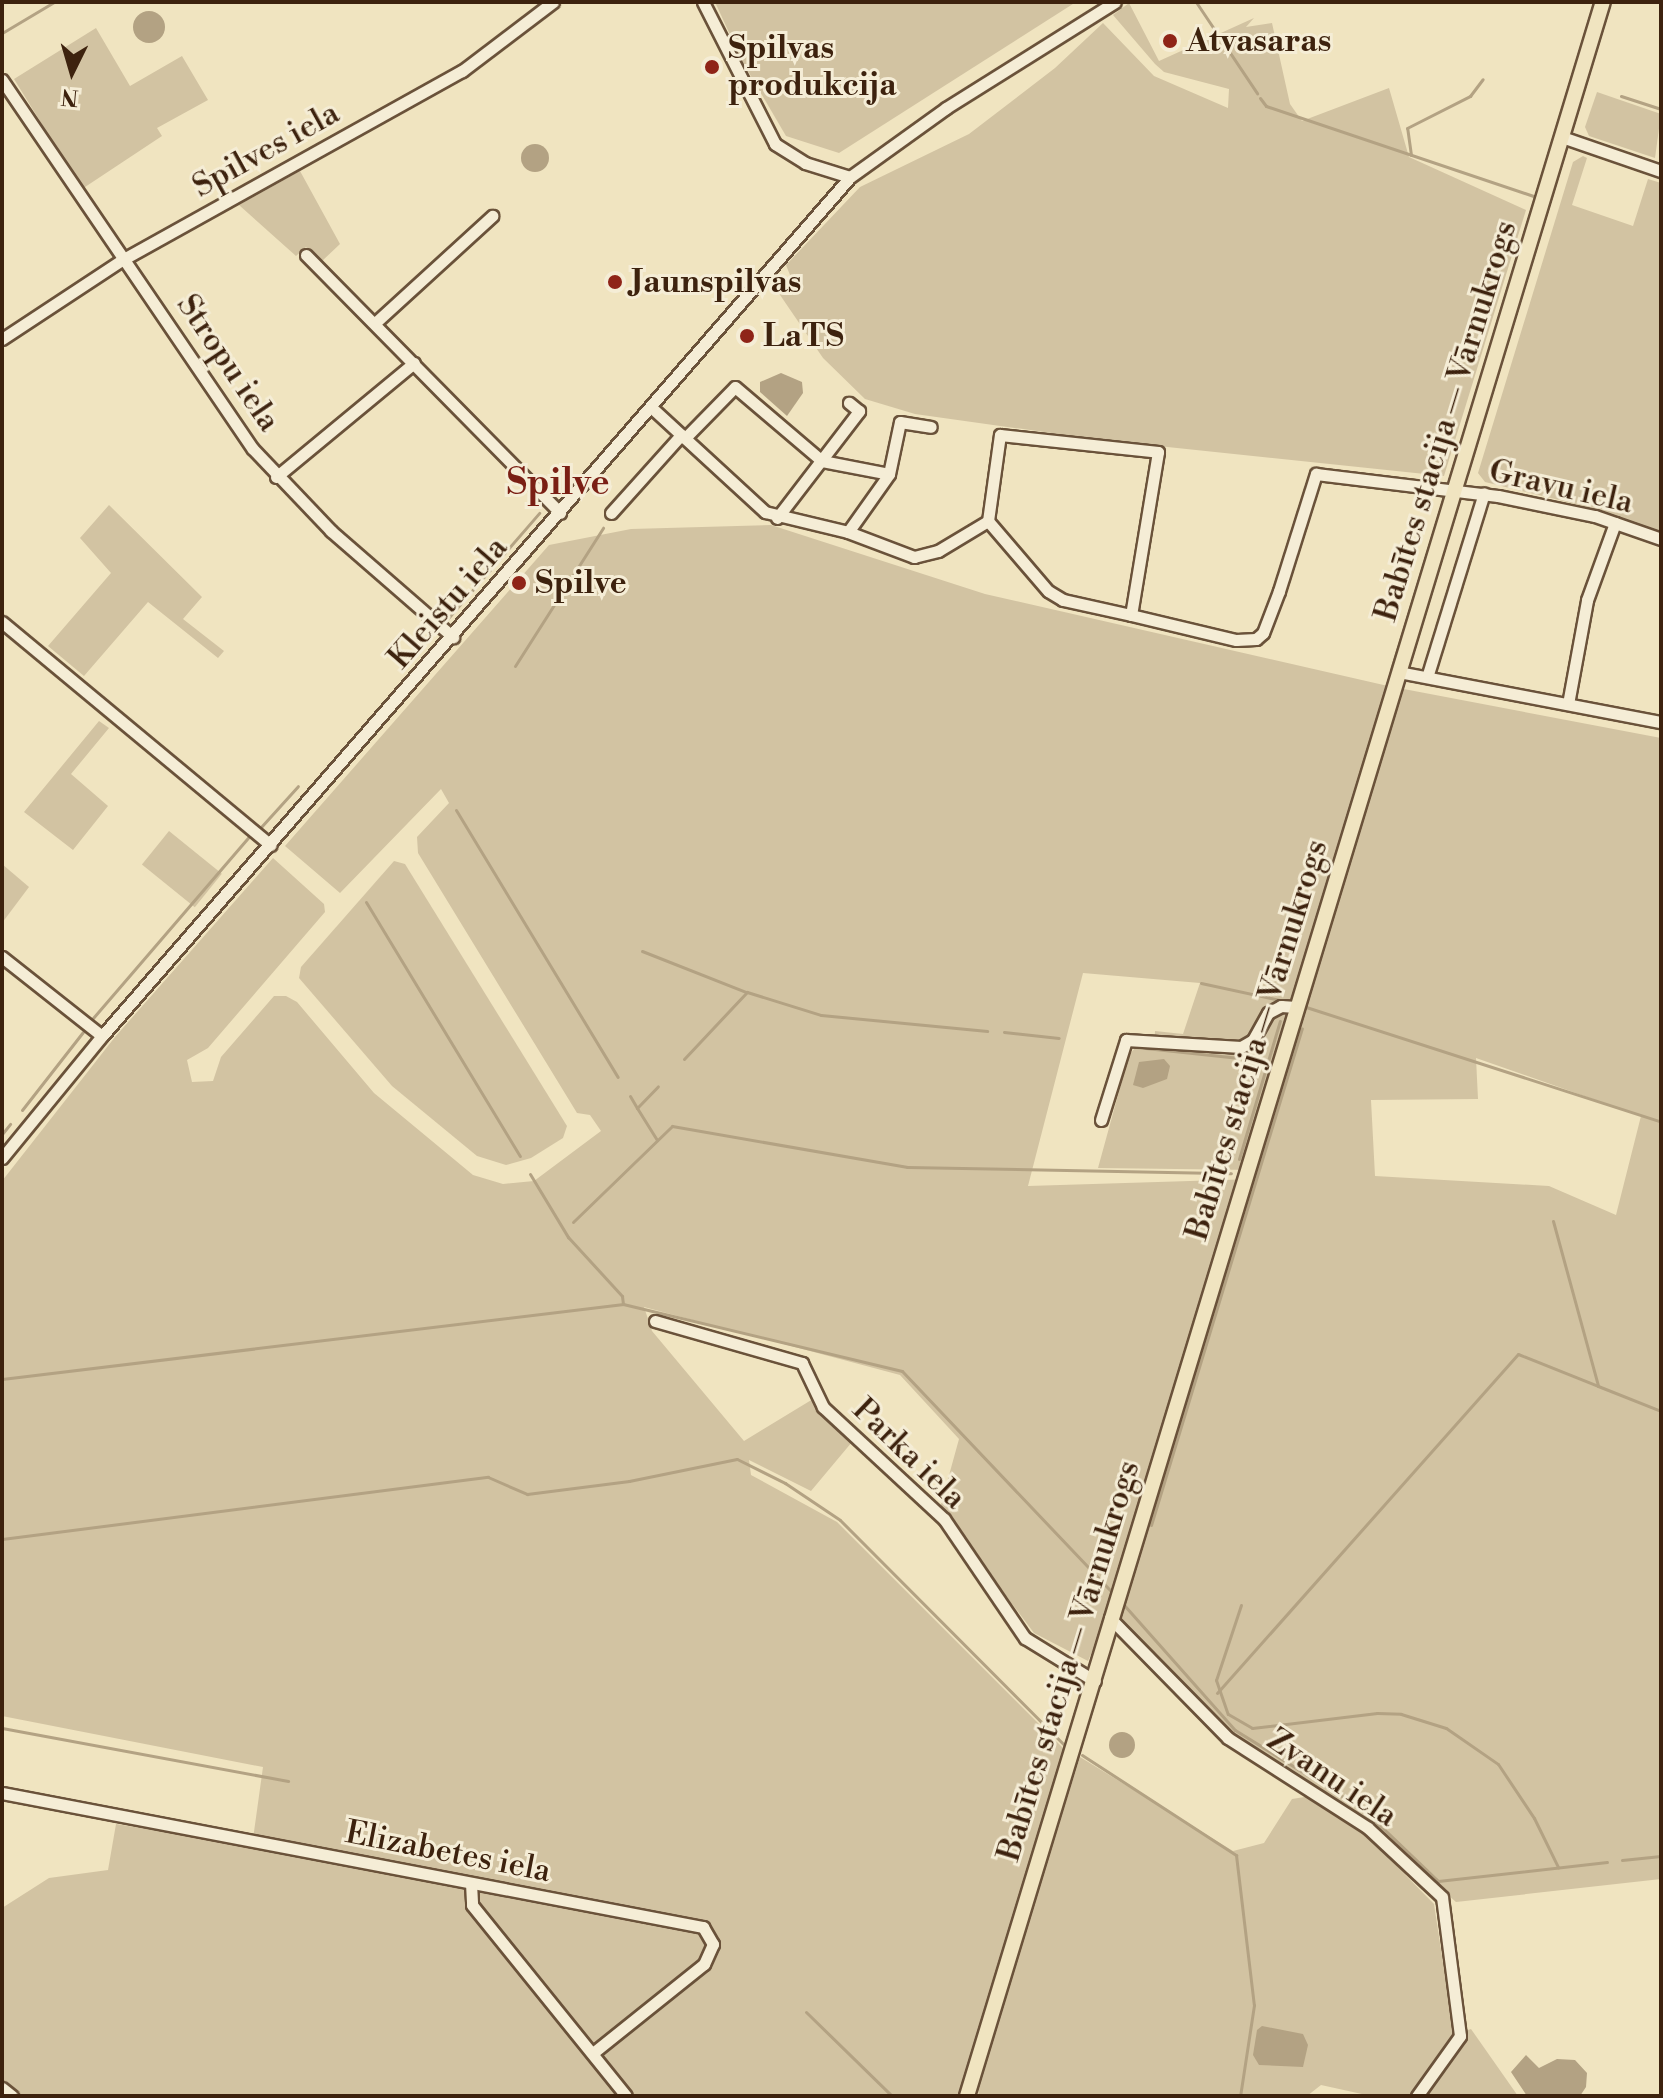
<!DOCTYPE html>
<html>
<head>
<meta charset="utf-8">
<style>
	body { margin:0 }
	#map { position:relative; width:1663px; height:2098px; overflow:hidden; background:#f0e4c0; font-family:"Libre Bodoni",serif }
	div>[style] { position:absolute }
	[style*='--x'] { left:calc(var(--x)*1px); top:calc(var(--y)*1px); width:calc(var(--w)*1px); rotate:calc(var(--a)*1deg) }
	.green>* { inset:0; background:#d2c3a2; transform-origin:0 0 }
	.water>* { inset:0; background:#b3a283 }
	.round { border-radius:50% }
	.stream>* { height:3px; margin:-1.5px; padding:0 1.5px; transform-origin:1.5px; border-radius:1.5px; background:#b3a283 }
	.roads { filter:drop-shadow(2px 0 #6a523a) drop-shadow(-2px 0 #6a523a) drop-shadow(0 2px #6a523a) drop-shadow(0 -2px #6a523a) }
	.minor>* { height:11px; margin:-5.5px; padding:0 5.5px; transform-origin:5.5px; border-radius:5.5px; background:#f5edd6 }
	.major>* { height:14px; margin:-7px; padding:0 7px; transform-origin:7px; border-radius:7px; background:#f0e4c0 }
	.dots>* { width:22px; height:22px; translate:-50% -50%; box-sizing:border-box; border:4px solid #f5edd6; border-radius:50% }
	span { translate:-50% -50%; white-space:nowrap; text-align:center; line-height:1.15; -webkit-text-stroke:6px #f5edd6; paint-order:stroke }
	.poi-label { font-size:32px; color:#3d220e; font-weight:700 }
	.left { translate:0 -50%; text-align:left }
	.street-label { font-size:32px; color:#3d220e }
	.quarter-label { font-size:36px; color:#7a1f14; font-weight:700 }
	.frame { position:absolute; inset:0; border:4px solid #3d220e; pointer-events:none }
	.north { position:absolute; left:32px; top:32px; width:80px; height:80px; -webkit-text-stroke:6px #f5edd6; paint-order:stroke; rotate:185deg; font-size:22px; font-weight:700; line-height:32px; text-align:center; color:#3d220e }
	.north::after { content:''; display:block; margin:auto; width:28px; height:36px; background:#3d220e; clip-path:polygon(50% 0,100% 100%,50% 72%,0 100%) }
</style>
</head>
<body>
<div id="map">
	<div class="green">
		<div style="clip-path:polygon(715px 2px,1076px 2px,839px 153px,786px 136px,742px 61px)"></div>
		<div style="clip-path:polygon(1129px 3px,1159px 61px,1254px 18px,1246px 27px,1272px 23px,1290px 104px,1302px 121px,1389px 88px,1409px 157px,1526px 210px,1444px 476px,1101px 440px,915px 414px,865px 399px,823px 358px,778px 292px,790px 275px,786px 265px,860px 187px,969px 134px,1055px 68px,1103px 23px,1154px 76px,1228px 108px,1229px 89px,1164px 72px,1155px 64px,1113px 15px)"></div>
		<div style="clip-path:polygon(96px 28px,130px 86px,182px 56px,208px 100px,157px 128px,162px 136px,82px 189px,14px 79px)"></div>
		<div style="clip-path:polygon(1597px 92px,1661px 114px,1655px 158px,1589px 136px,1585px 127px)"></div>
		<div style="clip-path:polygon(1583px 156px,1587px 158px,1572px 205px,1633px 226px,1648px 179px,1661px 183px,1661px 532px,1588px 507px,1485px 482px,1478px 473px,1573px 162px)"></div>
		<div style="clip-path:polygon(300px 171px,340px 244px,321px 262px,306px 247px,296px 256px,239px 205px)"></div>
		<div style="clip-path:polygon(109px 505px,202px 597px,183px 619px,224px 651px,218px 658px,148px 602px,84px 676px,48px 646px,111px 573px,80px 538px)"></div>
		<div style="clip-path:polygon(evenodd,771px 525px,985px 594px,1388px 686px,1661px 738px,1661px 1879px,1456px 1902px,1356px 1814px,1231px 1735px,1109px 1612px,1088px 1661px,1034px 1633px,940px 1508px,959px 1439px,900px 1375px,644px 1307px,652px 1331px,744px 1441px,813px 1399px,822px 1415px,852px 1442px,811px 1491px,749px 1460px,751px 1475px,837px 1522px,1067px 1752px,960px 2096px,2px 2096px,2px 1908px,49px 1878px,108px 1870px,116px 1824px,252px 1846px,263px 1767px,2px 1716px,2px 1181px,115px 1037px,273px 858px,324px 904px,325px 912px,208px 1048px,187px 1060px,192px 1082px,213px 1081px,221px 1057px,274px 996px,286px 996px,297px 1002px,374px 1093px,473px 1175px,503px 1184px,534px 1181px,601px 1131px,590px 1115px,577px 1113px,418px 853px,417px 837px,449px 803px,441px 789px,340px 893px,285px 846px,549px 545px,631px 529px,771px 525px,1083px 973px,1200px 983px,1183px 1034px,1155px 1031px,1154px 1050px,1135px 1048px,1129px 1055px,1098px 1168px,1254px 1170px,1255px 1179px,1028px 1186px,1083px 973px,771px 525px,1476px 1058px,1641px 1116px,1616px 1215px,1549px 1186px,1375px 1176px,1371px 1100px,1478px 1099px,1476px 1058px)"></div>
		<div style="clip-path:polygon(99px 721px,109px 728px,71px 774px,108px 806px,73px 850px,24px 812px)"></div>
		<div style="left:169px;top:831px;width:68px;height:43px;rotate:39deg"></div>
		<div style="clip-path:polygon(394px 861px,405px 864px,567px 1126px,563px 1138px,531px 1158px,506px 1165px,477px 1156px,392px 1086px,299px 978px,301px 967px)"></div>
		<div style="clip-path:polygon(2px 864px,29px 887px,2px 923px)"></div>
		<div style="clip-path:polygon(1080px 1757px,1233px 1851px,1264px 1843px,1292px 1799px,1311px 1796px,1366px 1835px,1434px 1904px,1454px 2035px,1471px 2029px,1518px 2096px,1371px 2096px,1321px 2085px,1307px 2096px,979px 2096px,977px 2085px)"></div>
	</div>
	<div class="water">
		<div class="round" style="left:133px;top:11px;width:32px;height:32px"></div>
		<div class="round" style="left:521px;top:144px;width:28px;height:28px"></div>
		<div style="clip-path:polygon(781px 373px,802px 382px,803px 393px,787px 416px,760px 392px,760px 382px)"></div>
		<div style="clip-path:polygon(1164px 1059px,1170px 1066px,1167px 1079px,1143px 1088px,1133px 1085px,1139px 1062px)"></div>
		<div class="round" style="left:1109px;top:1732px;width:26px;height:26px"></div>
		<div style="clip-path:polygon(1262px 2026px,1303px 2034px,1308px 2045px,1303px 2067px,1259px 2065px,1253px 2055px,1257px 2030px)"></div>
		<div style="clip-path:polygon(1526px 2055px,1539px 2068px,1557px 2059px,1575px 2060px,1587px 2073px,1586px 2087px,1580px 2096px,1527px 2096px,1511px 2072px)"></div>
	</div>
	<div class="stream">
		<div style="--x:1196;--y:2;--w:110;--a:56.2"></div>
		<div style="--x:2;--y:33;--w:61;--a:-30.8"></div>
		<div style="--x:1621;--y:96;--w:42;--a:18"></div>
		<div style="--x:1260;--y:98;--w:10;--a:53"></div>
		<div style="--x:1266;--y:106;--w:286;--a:18.6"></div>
		<div style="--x:1411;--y:155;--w:27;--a:-98"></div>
		<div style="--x:1407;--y:128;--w:71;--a:-26.9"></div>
		<div style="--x:1470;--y:96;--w:21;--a:-53"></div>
		<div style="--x:1449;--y:480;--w:98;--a:-72.1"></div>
		<div style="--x:443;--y:624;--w:147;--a:-49.1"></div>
		<div style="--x:515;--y:666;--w:164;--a:-57.5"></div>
		<div style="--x:1391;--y:670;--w:180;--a:-72.9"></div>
		<div style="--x:456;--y:810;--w:312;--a:58.8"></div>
		<div style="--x:261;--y:827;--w:55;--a:-47.9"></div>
		<div style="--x:366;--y:902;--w:297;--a:58.8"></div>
		<div style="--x:642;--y:951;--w:112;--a:21.5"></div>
		<div style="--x:1201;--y:983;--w:85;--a:12.2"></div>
		<div style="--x:1306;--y:1007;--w:373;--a:17.9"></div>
		<div style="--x:93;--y:1018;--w:238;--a:-49.3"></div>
		<div style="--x:1004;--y:1032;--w:55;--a:6.2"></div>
		<div style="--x:1136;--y:1047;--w:132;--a:6.1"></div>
		<div style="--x:684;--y:1059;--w:92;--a:-46.8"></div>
		<div style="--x:747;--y:992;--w:77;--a:17.3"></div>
		<div style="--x:821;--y:1015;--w:167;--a:5.5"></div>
		<div style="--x:630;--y:1096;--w:14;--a:60"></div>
		<div style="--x:22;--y:1110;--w:99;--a:-52"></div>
		<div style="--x:2;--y:1134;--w:13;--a:-51"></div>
		<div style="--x:657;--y:1140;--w:38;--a:-122"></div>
		<div style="--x:637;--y:1108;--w:30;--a:-46"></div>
		<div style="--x:1239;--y:1159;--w:144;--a:-73.5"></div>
		<div style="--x:530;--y:1174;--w:74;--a:58.9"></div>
		<div style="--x:568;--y:1237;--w:80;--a:47.5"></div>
		<div style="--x:622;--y:1296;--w:8;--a:83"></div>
		<div style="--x:1553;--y:1221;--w:171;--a:74.7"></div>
		<div style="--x:1598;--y:1386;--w:68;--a:21.6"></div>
		<div style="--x:573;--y:1222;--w:138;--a:-44.1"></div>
		<div style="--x:672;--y:1126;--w:239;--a:9.9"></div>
		<div style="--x:907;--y:1167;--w:324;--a:1.1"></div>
		<div style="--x:2;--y:1379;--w:626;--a:-6.89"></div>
		<div style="--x:623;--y:1304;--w:287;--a:13.5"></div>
		<div style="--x:902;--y:1371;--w:302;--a:46.5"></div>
		<div style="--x:1151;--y:1525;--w:519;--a:-73.1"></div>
		<div style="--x:2;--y:1539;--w:490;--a:-7.3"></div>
		<div style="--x:488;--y:1477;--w:43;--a:23.6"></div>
		<div style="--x:527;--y:1494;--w:103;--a:-7.3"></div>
		<div style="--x:629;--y:1481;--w:110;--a:-11.5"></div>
		<div style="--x:737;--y:1459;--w:54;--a:26.6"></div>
		<div style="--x:785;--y:1483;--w:66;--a:33.9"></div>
		<div style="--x:840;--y:1520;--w:323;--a:45.1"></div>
		<div style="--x:1124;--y:1605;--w:167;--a:48.4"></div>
		<div style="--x:1235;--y:1730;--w:152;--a:31.8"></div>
		<div style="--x:1364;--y:1810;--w:103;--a:43.8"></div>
		<div style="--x:1438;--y:1881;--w:170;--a:-6.4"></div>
		<div style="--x:1241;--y:1605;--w:79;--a:108.4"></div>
		<div style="--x:1216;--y:1680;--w:36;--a:71"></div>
		<div style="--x:1228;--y:1714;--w:28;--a:30"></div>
		<div style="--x:1252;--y:1728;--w:126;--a:-6.8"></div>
		<div style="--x:1377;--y:1713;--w:24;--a:2"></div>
		<div style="--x:1401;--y:1714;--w:47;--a:17.3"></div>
		<div style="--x:1446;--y:1728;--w:63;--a:34.7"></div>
		<div style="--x:1498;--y:1764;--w:65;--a:56.3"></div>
		<div style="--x:1534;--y:1818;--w:55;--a:63.9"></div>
		<div style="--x:1217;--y:1693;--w:453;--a:-48.4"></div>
		<div style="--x:1518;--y:1354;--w:86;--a:21.8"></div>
		<div style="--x:2;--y:1728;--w:291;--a:10.5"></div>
		<div style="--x:1082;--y:1755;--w:184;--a:33"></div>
		<div style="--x:1236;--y:1855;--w:151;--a:83.2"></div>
		<div style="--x:1254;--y:2005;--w:92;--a:98.7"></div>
		<div style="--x:1622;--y:1860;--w:39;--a:-6"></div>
		<div style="--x:806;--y:2012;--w:120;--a:44.3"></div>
	</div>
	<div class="roads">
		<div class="minor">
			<div style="--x:703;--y:2;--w:159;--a:63.1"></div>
			<div style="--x:775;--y:144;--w:36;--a:32"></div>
			<div style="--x:805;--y:163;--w:47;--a:17.3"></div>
			<div style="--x:2;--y:80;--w:446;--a:55.8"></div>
			<div style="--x:253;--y:449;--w:113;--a:46.4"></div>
			<div style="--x:331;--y:531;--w:162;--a:41"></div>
			<div style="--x:1562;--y:137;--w:105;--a:19"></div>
			<div style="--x:306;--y:255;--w:362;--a:45.4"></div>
			<div style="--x:375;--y:323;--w:159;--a:-42.4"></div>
			<div style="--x:2;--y:339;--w:144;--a:-33.4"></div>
			<div style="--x:122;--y:260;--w:389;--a:-29.1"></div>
			<div style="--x:462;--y:71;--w:114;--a:-37.2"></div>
			<div style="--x:652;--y:408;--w:154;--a:42.6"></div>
			<div style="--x:765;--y:512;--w:85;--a:13.5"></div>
			<div style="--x:848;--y:532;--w:71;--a:20.7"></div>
			<div style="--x:914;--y:557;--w:25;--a:-14"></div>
			<div style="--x:938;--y:551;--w:58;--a:-31"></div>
			<div style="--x:988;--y:521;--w:87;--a:-82.1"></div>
			<div style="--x:1000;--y:435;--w:159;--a:6.1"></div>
			<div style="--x:1158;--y:452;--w:165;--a:99.4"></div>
			<div style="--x:1131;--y:615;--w:70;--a:-167.6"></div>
			<div style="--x:1063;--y:600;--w:17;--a:-149"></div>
			<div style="--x:1048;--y:591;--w:92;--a:-130.6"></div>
			<div style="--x:685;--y:438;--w:71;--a:-45.6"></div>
			<div style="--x:735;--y:387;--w:114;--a:40.4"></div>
			<div style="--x:822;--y:461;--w:68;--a:11"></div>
			<div style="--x:889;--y:474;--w:53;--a:-78.1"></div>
			<div style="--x:900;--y:422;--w:31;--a:9"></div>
			<div style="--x:276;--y:477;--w:179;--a:-39.6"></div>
			<div style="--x:611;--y:513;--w:105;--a:-48.1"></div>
			<div style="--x:777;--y:518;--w:135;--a:-52.5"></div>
			<div style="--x:859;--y:411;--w:13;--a:-141"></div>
			<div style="--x:848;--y:532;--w:71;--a:-54.7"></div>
			<div style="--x:1131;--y:615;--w:108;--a:13.4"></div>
			<div style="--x:1236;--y:640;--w:20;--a:-3"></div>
			<div style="--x:1256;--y:639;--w:9;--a:-41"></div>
			<div style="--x:1263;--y:633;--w:45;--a:-69.1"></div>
			<div style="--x:1279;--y:591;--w:123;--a:-72.5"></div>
			<div style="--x:1316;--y:474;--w:183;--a:6.9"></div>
			<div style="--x:1498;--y:496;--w:99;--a:11.7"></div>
			<div style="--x:1595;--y:516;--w:70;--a:19.2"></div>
			<div style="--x:2;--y:622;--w:349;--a:39.7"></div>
			<div style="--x:1398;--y:672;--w:268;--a:10.8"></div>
			<div style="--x:1428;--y:674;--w:189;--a:-72.8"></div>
			<div style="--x:1568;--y:704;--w:106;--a:-79.6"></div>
			<div style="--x:1587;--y:600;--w:82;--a:-70"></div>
			<div style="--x:2;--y:957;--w:127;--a:38.3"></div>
			<div style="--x:1101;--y:1120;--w:84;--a:-72.6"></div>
			<div style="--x:1126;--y:1040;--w:115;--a:3.5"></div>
			<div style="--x:1241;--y:1047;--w:14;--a:-30"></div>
			<div style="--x:1253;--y:1040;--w:31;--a:-61"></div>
			<div style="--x:1268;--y:1013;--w:15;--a:-28"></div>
			<div style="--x:1281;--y:1006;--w:15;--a:4"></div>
			<div style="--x:2;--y:1158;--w:158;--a:-50.7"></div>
			<div style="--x:102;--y:1036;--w:1139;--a:-48.95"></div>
			<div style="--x:850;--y:177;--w:118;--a:-35.7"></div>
			<div style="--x:946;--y:108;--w:199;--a:-32.1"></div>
			<div style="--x:655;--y:1321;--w:153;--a:15.9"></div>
			<div style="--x:802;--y:1363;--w:49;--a:64.5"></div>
			<div style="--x:823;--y:1407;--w:165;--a:42.8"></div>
			<div style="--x:944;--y:1519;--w:144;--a:55.8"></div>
			<div style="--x:1025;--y:1638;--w:82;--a:31.6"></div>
			<div style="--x:1110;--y:1618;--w:168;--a:45.5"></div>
			<div style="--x:1228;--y:1738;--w:166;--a:32.7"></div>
			<div style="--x:1368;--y:1828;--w:101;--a:43"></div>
			<div style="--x:1442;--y:1897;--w:140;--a:82.6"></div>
			<div style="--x:1460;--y:2036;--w:74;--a:125.6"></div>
			<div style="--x:2;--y:1793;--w:714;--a:10.82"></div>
			<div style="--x:703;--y:1927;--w:20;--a:60"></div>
			<div style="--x:713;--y:1944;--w:22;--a:114"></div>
			<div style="--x:704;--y:1964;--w:142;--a:141.3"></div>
			<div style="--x:471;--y:1883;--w:22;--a:87"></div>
			<div style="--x:472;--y:1905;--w:245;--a:51.1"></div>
			<div style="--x:2;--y:2088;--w:13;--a:39"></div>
		</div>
		<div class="major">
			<div style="--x:967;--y:2096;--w:2188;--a:-73.11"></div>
		</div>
	</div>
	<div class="dots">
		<div style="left:1170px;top:41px;background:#8f2418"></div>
		<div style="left:712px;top:67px;background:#8f2418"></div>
		<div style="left:615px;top:282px;background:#8f2418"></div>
		<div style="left:747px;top:336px;background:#8f2418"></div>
		<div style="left:519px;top:583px;background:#8f2418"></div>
	</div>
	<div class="poi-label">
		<span class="left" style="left:1186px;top:41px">Atvasaras</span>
		<span class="left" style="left:728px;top:67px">Spilvas<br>produkcija</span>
		<span class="left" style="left:631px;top:282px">Jaunspilvas</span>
		<span class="left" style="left:763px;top:336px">LaTS</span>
		<span class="left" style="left:535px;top:583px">Spilve</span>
	</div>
	<div class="street-label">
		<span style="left:266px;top:150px;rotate:-29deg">Spilves iela</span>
		<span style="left:228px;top:363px;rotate:56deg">Stropu iela</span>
		<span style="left:1446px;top:421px;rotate:-73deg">Babītes stacija — Vārnukrogs</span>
		<span style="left:1561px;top:487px;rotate:13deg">Gravu iela</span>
		<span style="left:448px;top:603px;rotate:-49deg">Kleistu iela</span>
		<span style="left:1257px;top:1040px;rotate:-73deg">Babītes stacija — Vārnukrogs</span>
		<span style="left:909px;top:1454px;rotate:44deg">Parka iela</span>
		<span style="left:1069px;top:1661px;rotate:-73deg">Babītes stacija — Vārnukrogs</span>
		<span style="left:1332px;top:1778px;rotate:34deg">Zvanu iela</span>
		<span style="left:448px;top:1852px;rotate:11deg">Elizabetes iela</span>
	</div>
	<div class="quarter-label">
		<span style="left:558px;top:484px">Spilve</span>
	</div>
	<div class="frame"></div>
	<div class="north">N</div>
</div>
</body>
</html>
